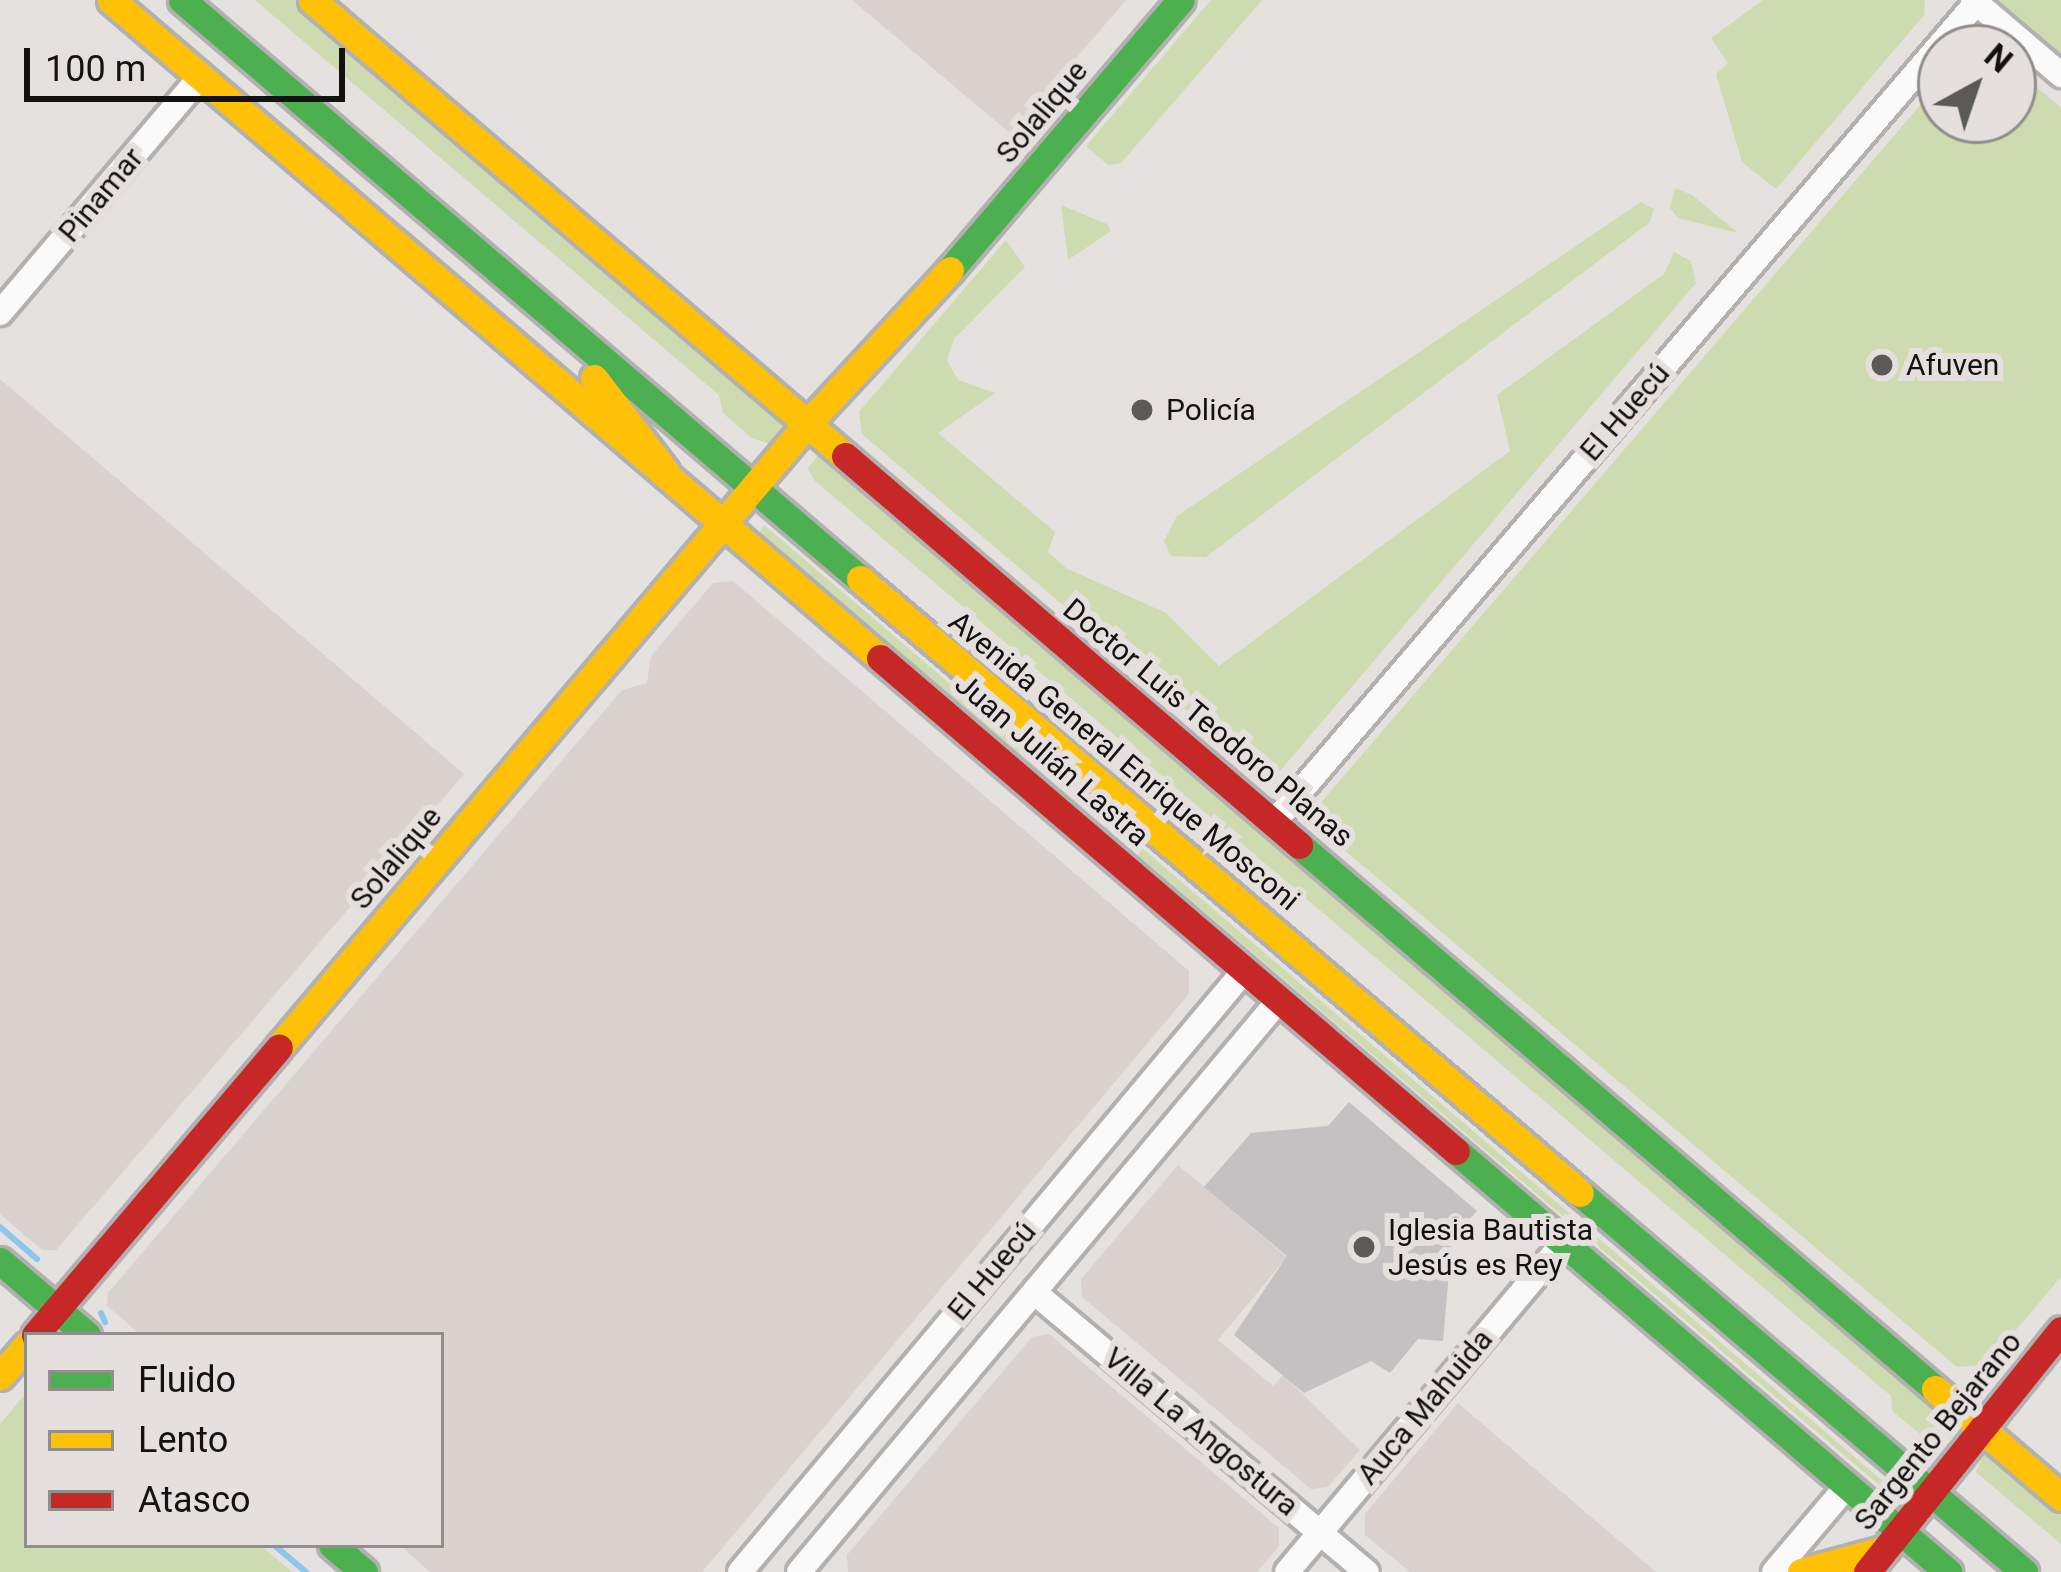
<!DOCTYPE html>
<html>
<head>
<meta charset="utf-8">
<style>
	body { margin:0 }
	#map { position:relative; width:2061px; height:1572px; overflow:hidden; background:#e4e1df; font-family:Roboto,sans-serif }
	div>[style] { position:absolute }
	[style*='--x'] { left:calc(var(--x)*1px); top:calc(var(--y)*1px); width:calc(var(--w)*1px); rotate:calc(var(--a)*1deg) }
	.built>* { inset:0; background:#d9d1cd }
	.green>* { inset:0; background:#cedab0 }
	.stream>* { height:6px; margin:-3px; padding:0 3px; transform-origin:3px; border-radius:3px; background:#8ac7ea }
	.building>* { inset:0; background:#c3c1c1 }
	.roads { filter:drop-shadow(3px 0 #b2b1af) drop-shadow(-3px 0 #b2b1af) drop-shadow(0 3px #b2b1af) drop-shadow(0 -3px #b2b1af) }
	.street>* { height:24px; margin:-12px; padding:0 12px; transform-origin:12px; border-radius:12px; background:#fbfafa }
	.fast>* { height:27px; margin:-13.5px; padding:0 13.5px; transform-origin:13.5px; border-radius:13.5px; background:#4caf50 }
	.slow>* { height:27px; margin:-13.5px; padding:0 13.5px; transform-origin:13.5px; border-radius:13.5px; background:#ffc107 }
	.jam>* { height:27px; margin:-13.5px; padding:0 13.5px; transform-origin:13.5px; border-radius:13.5px; background:#c62828 }
	.dots>* { width:33px; height:33px; translate:-50% -50%; box-sizing:border-box; border:6px solid #e5e0de; border-radius:50% }
	span { translate:-50% -50%; white-space:nowrap; text-align:center; line-height:1.15; -webkit-text-stroke:12px #e5e0de; paint-order:stroke }
	.street-label { font-size:30px; color:#131211 }
	.poi-label { font-size:30px; color:#131211 }
	.left { translate:0 -50%; text-align:left }
	.legend { position:absolute; left:24px; top:1332px; width:420px; height:216px; box-sizing:border-box; background:#e5e0de; border:3px solid #918e8c; margin:0; padding:15px 21px; list-style:none; font-size:36px; color:#131211 }
	.legend li { display:flex; align-items:center; gap:24px; height:60px }
	.legend b { width:60px; border:3px solid #918e8c }
	.north { position:absolute; left:1917px; top:24px; width:120px; height:120px; box-sizing:border-box; background:#e5e0de; border:3px solid #918e8c; border-radius:50%; rotate:40deg; font-size:33px; font-weight:700; line-height:48px; text-align:center; color:#131211 }
	.north::after { content:''; display:block; margin:auto; width:42px; height:54px; background:#5c5a59; clip-path:polygon(50% 0,100% 100%,50% 72%,0 100%) }
	.scale { position:absolute; left:24px; top:48px; width:321px; height:54px; box-sizing:border-box; border:6px solid #131211; border-top:0; padding-left:15px; font-size:36px; line-height:42px; white-space:nowrap; color:#131211; -webkit-text-stroke:9px #e5e0de; paint-order:stroke }
</style>
</head>
<body>
<div id="map">
	<div class="built">
		<div style="clip-path:polygon(852px 0,1126px 0,1011px 134px)"></div>
		<div style="clip-path:polygon(0 379px,464px 774px,56px 1250px,42px 1250px,0 1214px)"></div>
		<div style="clip-path:polygon(733px 581px,1189px 971px,1189px 994px,702px 1572px,430px 1572px,400px 1545px,441px 1545px,441px 1335px,141px 1335px,107px 1306px,108px 1293px,622px 690px,647px 683px,651px 656px,713px 583px)"></div>
		<div style="clip-path:polygon(1178px 1165px,1287px 1257px,1218px 1340px,1273px 1386px,1283px 1375px,1360px 1450px,1328px 1487px,1311px 1489px,1082px 1297px,1081px 1279px)"></div>
		<div style="clip-path:polygon(1049px 1334px,1279px 1528px,1279px 1546px,1257px 1572px,848px 1572px,847px 1555px,1032px 1337px)"></div>
		<div style="clip-path:polygon(1458px 1403px,1577px 1505px,1656px 1572px,1410px 1572px,1365px 1535px,1365px 1514px)"></div>
	</div>
	<div class="green">
		<div style="clip-path:polygon(255px 0,296px 0,784px 426px,770px 444px,752px 438px,723px 413px,719px 395px)"></div>
		<div style="clip-path:polygon(1211px 0,1262px 0,1121px 163px,1108px 165px,1086px 146px)"></div>
		<div style="clip-path:polygon(1763px 0,1925px 0,1924px 15px,1776px 189px,1742px 162px,1716px 74px,1728px 63px,1711px 38px)"></div>
		<div style="clip-path:polygon(1993px 0,2061px 0,2061px 58px)"></div>
		<div style="clip-path:polygon(2013px 67px,2061px 108px,2061px 1277px,1986px 1365px,1957px 1367px,1316px 826px,1318px 806px,1941px 81px,1941px 120px,2013px 120px)"></div>
		<div style="clip-path:polygon(1675px 188px,1692px 195px,1738px 233px,1678px 218px,1670px 208px)"></div>
		<div style="clip-path:polygon(1641px 202px,1654px 209px,1650px 222px,1206px 557px,1171px 556px,1164px 541px,1177px 516px)"></div>
		<div style="clip-path:polygon(1061px 205px,1107px 224px,1111px 231px,1068px 260px)"></div>
		<div style="clip-path:polygon(1006px 240px,1025px 267px,954px 339px,947px 360px,958px 380px,995px 393px,938px 433px,1055px 532px,1048px 552px,1066px 568px,1166px 613px,1219px 666px,1510px 451px,1497px 395px,1664px 274px,1674px 252px,1691px 261px,1696px 283px,1280px 771px,1259px 772px,862px 434px,859px 412px)"></div>
		<div style="clip-path:polygon(820px 453px,1948px 1422px,1945px 1432px,1925px 1438px,1892px 1411px,1891px 1396px,814px 480px,808px 468px)"></div>
		<div style="clip-path:polygon(764px 525px,1892px 1489px,1891px 1495px,759px 533px)"></div>
		<div style="clip-path:polygon(27px 1392px,27px 1545px,260px 1545px,292px 1572px,0 1572px,0 1424px)"></div>
		<div style="clip-path:polygon(1985px 1451px,2061px 1511px,2061px 1544px,1976px 1472px)"></div>
	</div>
	<div class="stream">
		<div style="--x:0;--y:1227;--w:49;--a:40.9"></div>
		<div style="--x:101;--y:1313;--w:10;--a:66"></div>
		<div style="--x:274;--y:1545;--w:42;--a:40.2"></div>
	</div>
	<div class="building">
		<div style="clip-path:polygon(1349px 1102px,1477px 1211px,1452px 1238px,1443px 1341px,1418px 1339px,1390px 1373px,1371px 1361px,1304px 1393px,1234px 1335px,1287px 1256px,1204px 1187px,1251px 1133px,1328px 1126px)"></div>
	</div>
	<div class="roads">
		<div class="street">
			<div style="--x:1973;--y:0;--w:116;--a:40.4"></div>
			<div style="--x:0;--y:313;--w:311;--a:-49.7"></div>
			<div style="--x:1274;--y:822;--w:1079;--a:-49.4"></div>
			<div style="--x:1034;--y:1292;--w:435;--a:40.1"></div>
			<div style="--x:740;--y:1572;--w:786;--a:-50.01"></div>
			<div style="--x:799;--y:1572;--w:748;--a:-49.99"></div>
			<div style="--x:1287;--y:1572;--w:429;--a:-50"></div>
			<div style="--x:1774;--y:1572;--w:113;--a:-49.7"></div>
		</div>
		<div class="fast">
			<div style="--x:182;--y:0;--w:892;--a:40.5"></div>
			<div style="--x:950;--y:270;--w:355;--a:-49.5"></div>
			<div style="--x:1299;--y:845;--w:837;--a:40.54"></div>
			<div style="--x:1456;--y:1151;--w:648;--a:40.55"></div>
			<div style="--x:1580;--y:1193;--w:584;--a:40.48"></div>
			<div style="--x:0;--y:1261;--w:114;--a:40.4"></div>
			<div style="--x:332;--y:1545;--w:42;--a:40.2"></div>
		</div>
		<div class="slow">
			<div style="--x:111;--y:0;--w:1012;--a:40.55"></div>
			<div style="--x:312;--y:0;--w:701;--a:40.55"></div>
			<div style="--x:594;--y:378;--w:117;--a:52.6"></div>
			<div style="--x:860;--y:579;--w:946;--a:40.46"></div>
			<div style="--x:279;--y:1047;--w:817;--a:-49.72"></div>
			<div style="--x:807;--y:424;--w:210;--a:-47.1"></div>
			<div style="--x:0;--y:1376;--w:41;--a:-48.9"></div>
			<div style="--x:1935;--y:1389;--w:166;--a:40.6"></div>
			<div style="--x:1801;--y:1572;--w:88;--a:-15.1"></div>
		</div>
		<div class="jam">
			<div style="--x:845;--y:456;--w:598;--a:40.59"></div>
			<div style="--x:880;--y:658;--w:758;--a:40.56"></div>
			<div style="--x:35;--y:1335;--w:377;--a:-49.7"></div>
			<div style="--x:1867;--y:1572;--w:310;--a:-51.3"></div>
		</div>
	</div>
	<div class="dots">
		<div style="left:1882px;top:365px;background:#5c5a59"></div>
		<div style="left:1142px;top:410px;background:#5c5a59"></div>
		<div style="left:1364px;top:1247px;background:#5c5a59"></div>
	</div>
	<div class="street-label">
		<span style="left:1042px;top:112px;rotate:-50deg">Solalique</span>
		<span style="left:101px;top:195px;rotate:-50deg">Pinamar</span>
		<span style="left:1625px;top:412px;rotate:-49deg">El Huecú</span>
		<span style="left:1208px;top:723px;rotate:40deg">Doctor Luis Teodoro Planas</span>
		<span style="left:1052px;top:760px;rotate:41deg">Juan Julián Lastra</span>
		<span style="left:1124px;top:761px;rotate:40deg">Avenida General Enrique Mosconi</span>
		<span style="left:396px;top:858px;rotate:-50deg">Solalique</span>
		<span style="left:992px;top:1271px;rotate:-50deg">El Huecú</span>
		<span style="left:1425px;top:1407px;rotate:-50deg">Auca Mahuida</span>
		<span style="left:1938px;top:1431px;rotate:-51deg">Sargento Bejarano</span>
		<span style="left:1201px;top:1432px;rotate:40deg">Villa La Angostura</span>
	</div>
	<div class="poi-label">
		<span class="left" style="left:1906px;top:365px">Afuven</span>
		<span class="left" style="left:1166px;top:410px">Policía</span>
		<span class="left" style="left:1388px;top:1247px">Iglesia Bautista<br>Jesús es Rey</span>
	</div>
	<ul class="legend">
	<li><b style="height:15px;background:#4caf50"></b>Fluido</li>
	<li><b style="height:15px;background:#ffc107"></b>Lento</li>
	<li><b style="height:15px;background:#c62828"></b>Atasco</li>
	</ul>
	<div class="north">N</div>
	<div class="scale">100 m</div>
</div>
</body>
</html>
